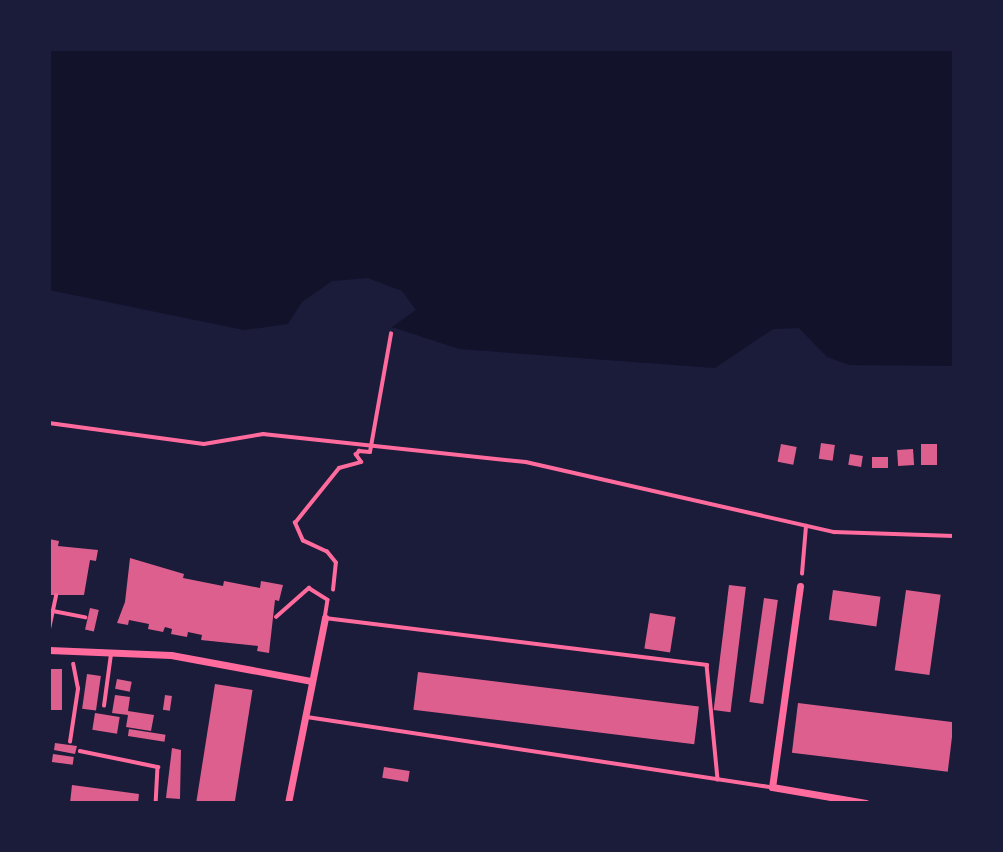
<!DOCTYPE html>
<html>
<head>
<meta charset="utf-8">
<style>
	body { margin:0 }
	#map { position:relative; width:1003px; height:852px; overflow:hidden; background:#1b1b3a; font-family:"Work Sans",sans-serif }
	div>[style] { position:absolute }
	[style*='--x'] { left:calc(var(--x)*1px); top:calc(var(--y)*1px); width:calc(var(--w)*1px); rotate:calc(var(--a)*1deg) }
	.water>* { inset:0; background:#12122b }
	.building>* { inset:0; background:#dd5f8e; transform-origin:0 0 }
	.path>* { height:3.5px; margin:-1.75px; padding:0 1.75px; transform-origin:1.75px; border-radius:1.75px; background:#ff6b9d }
	.service>* { height:3.5px; margin:-1.75px; padding:0 1.75px; transform-origin:1.75px; border-radius:1.75px; background:#ff6b9d }
	.minor>* { height:7px; margin:-3.5px; padding:0 3.5px; transform-origin:3.5px; border-radius:3.5px; background:#ff6b9d }
	span { translate:-50% -50%; white-space:nowrap; text-align:center; line-height:1.15; -webkit-text-stroke:5px #1b1b3a; paint-order:stroke }
	.frame { position:absolute; inset:0; border:51px solid #1b1b3a; pointer-events:none }
</style>
</head>
<body>
<div id="map">
	<div class="water">
		<div style="clip-path:polygon(49px 49px,954px 49px,954px 366px,849px 365px,827px 357px,799px 328px,773px 329px,715px 368px,459px 349px,392px 327px,416px 310px,402px 291px,368px 278px,332px 281px,302px 302px,288px 324px,244px 330px,49px 290px)"></div>
	</div>
	<div class="building">
		<div style="left:821px;top:443px;width:14px;height:16px;rotate:8deg"></div>
		<div style="left:781px;top:444px;width:16px;height:18px;rotate:11deg"></div>
		<div style="left:921px;top:444px;width:16px;height:21px"></div>
		<div style="left:913px;top:449px;width:16px;height:16px;rotate:86deg"></div>
		<div style="left:850px;top:454px;width:13px;height:11px;rotate:9deg"></div>
		<div style="left:872px;top:457px;width:16px;height:11px"></div>
		<div style="clip-path:polygon(49px 539px,59px 541px,58px 546px,98px 550px,96px 561px,90px 560px,84px 595px,50px 595px)"></div>
		<div style="clip-path:polygon(130px 558px,184px 574px,183px 578px,223px 586px,224px 581px,260px 588px,261px 581px,283px 585px,279px 601px,275px 600px,269px 653px,257px 651px,258px 646px,201px 640px,202px 635px,188px 632px,187px 637px,171px 634px,172px 629px,165px 627px,163px 632px,148px 629px,149px 624px,129px 620px,128px 625px,117px 623px,125px 602px)"></div>
		<div style="left:729px;top:585px;width:17px;height:126px;rotate:7deg"></div>
		<div style="left:833px;top:590px;width:48px;height:30px;rotate:8deg"></div>
		<div style="left:906px;top:590px;width:35px;height:81px;rotate:8deg"></div>
		<div style="left:764px;top:598px;width:14px;height:105px;rotate:8deg"></div>
		<div style="left:90px;top:608px;width:9px;height:22px;rotate:13deg"></div>
		<div style="left:650px;top:613px;width:26px;height:36px;rotate:9deg"></div>
		<div style="left:49px;top:669px;width:13px;height:41px"></div>
		<div style="left:418px;top:672px;width:283px;height:38px;rotate:7deg"></div>
		<div style="left:87px;top:674px;width:14px;height:35px;rotate:8deg"></div>
		<div style="left:117px;top:679px;width:15px;height:10px;rotate:11deg"></div>
		<div style="left:215px;top:684px;width:38px;height:120px;rotate:9deg"></div>
		<div style="clip-path:polygon(115px 695px,130px 697px,128px 711px,154px 715px,151px 731px,126px 727px,128px 715px,112px 713px)"></div>
		<div style="left:165px;top:695px;width:7px;height:15px;rotate:8deg"></div>
		<div style="left:798px;top:703px;width:157px;height:50px;rotate:7deg"></div>
		<div style="left:95px;top:713px;width:25px;height:17px;rotate:9deg"></div>
		<div style="left:129px;top:729px;width:37px;height:7px;rotate:9deg"></div>
		<div style="clip-path:polygon(55px 743px,77px 746px,75px 754px,54px 750px)"></div>
		<div style="clip-path:polygon(172px 748px,181px 750px,180px 799px,166px 798px)"></div>
		<div style="left:53px;top:754px;width:21px;height:8px;rotate:8deg"></div>
		<div style="left:384px;top:767px;width:26px;height:11px;rotate:9deg"></div>
		<div style="clip-path:polygon(72px 785px,139px 794px,138px 803px,70px 803px)"></div>
	</div>
	<div class="path">
		<div style="--x:49;--y:423;--w:156;--a:7.7"></div>
		<div style="--x:204;--y:444;--w:60;--a:-9.6"></div>
		<div style="--x:263;--y:434;--w:264;--a:6.1"></div>
		<div style="--x:526;--y:462;--w:316;--a:12.8"></div>
		<div style="--x:834;--y:532;--w:120;--a:1.9"></div>
		<div style="--x:802;--y:574;--w:48;--a:-85.2"></div>
		<div style="--x:333;--y:590;--w:27;--a:-84"></div>
		<div style="--x:336;--y:563;--w:14;--a:-129"></div>
		<div style="--x:327;--y:552;--w:26;--a:-155"></div>
		<div style="--x:303;--y:541;--w:20;--a:-114"></div>
		<div style="--x:295;--y:523;--w:70;--a:-51.3"></div>
		<div style="--x:339;--y:468;--w:23;--a:-15"></div>
		<div style="--x:361;--y:462;--w:9;--a:-126"></div>
		<div style="--x:356;--y:455;--w:5;--a:-53"></div>
		<div style="--x:359;--y:451;--w:11;--a:5"></div>
		<div style="--x:370;--y:452;--w:120;--a:-79.9"></div>
		<div style="--x:53;--y:611;--w:33;--a:11"></div>
		<div style="--x:49;--y:629;--w:34;--a:-78"></div>
		<div style="--x:70;--y:742;--w:54;--a:-81.4"></div>
		<div style="--x:78;--y:689;--w:25;--a:-101"></div>
	</div>
	<div class="service">
		<div style="--x:276;--y:617;--w:44;--a:-41.3"></div>
		<div style="--x:309;--y:588;--w:22;--a:32"></div>
		<div style="--x:328;--y:600;--w:18;--a:99"></div>
		<div style="--x:325;--y:618;--w:385;--a:7"></div>
		<div style="--x:707;--y:665;--w:115;--a:84.5"></div>
		<div style="--x:104;--y:706;--w:52;--a:-82.3"></div>
		<div style="--x:307;--y:717;--w:470;--a:8.6"></div>
		<div style="--x:80;--y:751;--w:80;--a:11.6"></div>
		<div style="--x:158;--y:767;--w:36;--a:93"></div>
	</div>
	<div class="minor">
		<div style="--x:800;--y:586;--w:203;--a:97.9"></div>
		<div style="--x:772;--y:787;--w:95;--a:9.7"></div>
		<div style="--x:49;--y:650;--w:122;--a:2.3"></div>
		<div style="--x:171;--y:655;--w:142;--a:10.5"></div>
		<div style="--x:288;--y:803;--w:189;--a:-78.7"></div>
	</div>
	<div class="frame"></div>
</div>
</body>
</html>
